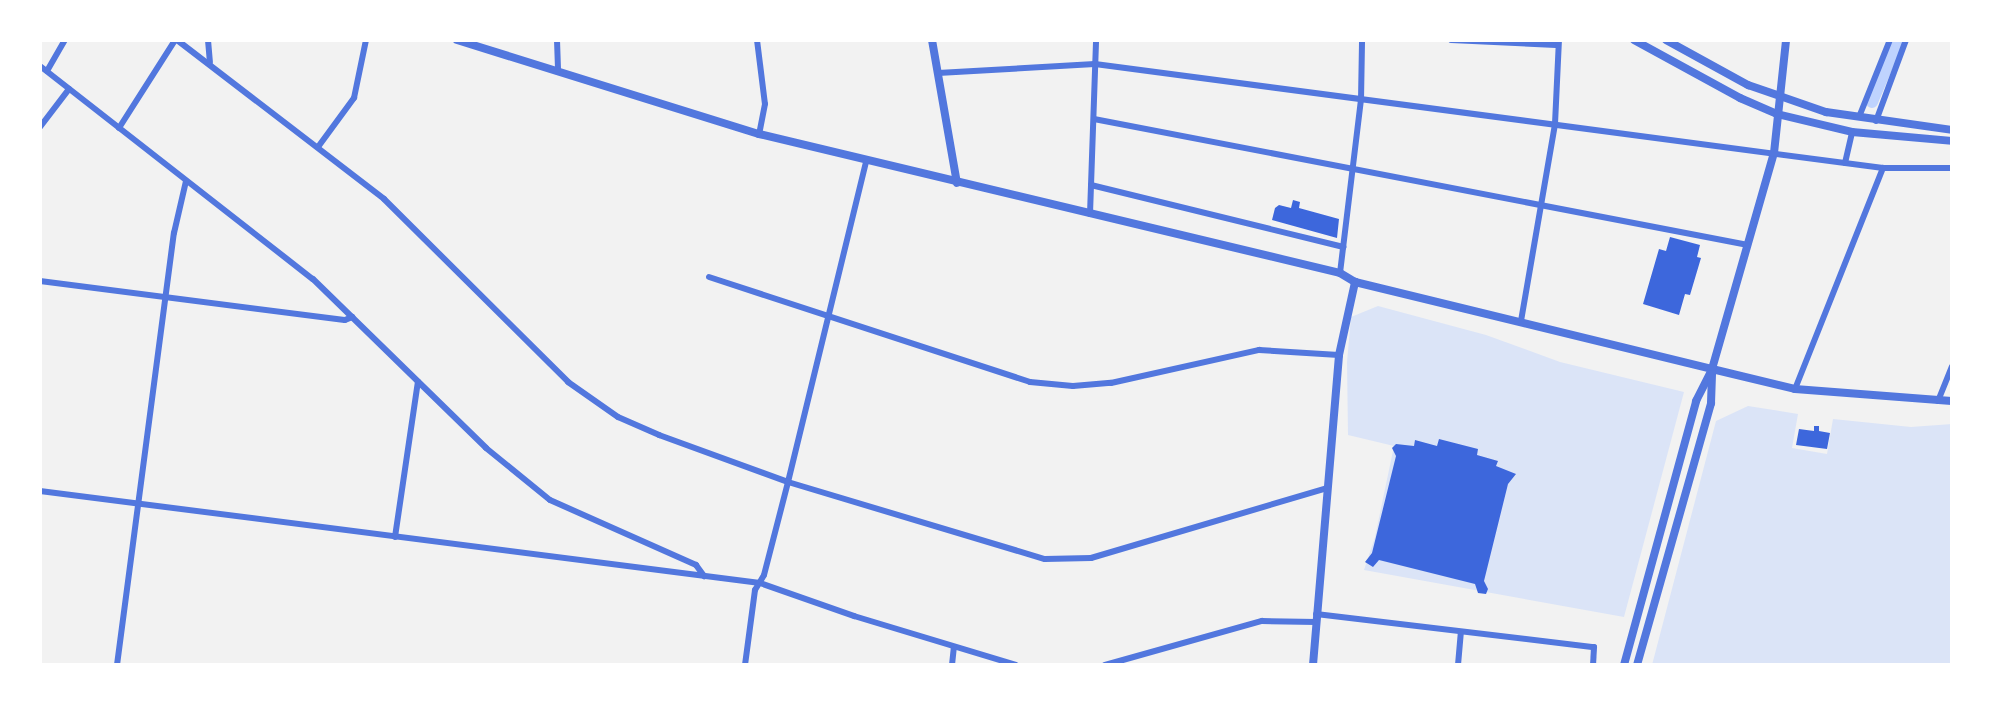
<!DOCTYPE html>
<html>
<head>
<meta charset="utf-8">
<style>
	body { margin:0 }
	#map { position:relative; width:1992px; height:705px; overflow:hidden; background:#f2f2f2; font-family:"Titillium Web",sans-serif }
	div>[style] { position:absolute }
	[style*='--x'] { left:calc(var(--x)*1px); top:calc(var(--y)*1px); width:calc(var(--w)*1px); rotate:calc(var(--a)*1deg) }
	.green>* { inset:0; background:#dbe4f7 }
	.canal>* { height:12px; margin:-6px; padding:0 6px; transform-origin:6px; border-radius:6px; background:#bfd3fe }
	.building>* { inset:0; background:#3d67dc }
	.minor>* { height:6px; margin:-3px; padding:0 3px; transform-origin:3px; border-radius:3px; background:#5277de }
	.tertiary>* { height:8px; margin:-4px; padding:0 4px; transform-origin:4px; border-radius:4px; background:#5277de }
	span { translate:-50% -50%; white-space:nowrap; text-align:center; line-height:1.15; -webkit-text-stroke:8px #fff; paint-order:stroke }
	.frame { position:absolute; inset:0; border:42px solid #fff; pointer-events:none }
</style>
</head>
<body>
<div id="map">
	<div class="green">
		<div style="clip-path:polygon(1378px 306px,1486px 335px,1560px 362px,1684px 392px,1624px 617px,1364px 570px,1375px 537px,1394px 446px,1348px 435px,1347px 362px,1351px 317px)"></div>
		<div style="clip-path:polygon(1748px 406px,1798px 414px,1792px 448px,1827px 454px,1833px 419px,1911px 427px,1952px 424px,1952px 665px,1652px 665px,1716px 421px)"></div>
	</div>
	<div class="canal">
		<div style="--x:1872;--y:102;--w:67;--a:-67.2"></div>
	</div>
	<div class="building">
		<div style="clip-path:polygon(1293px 200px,1300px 202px,1299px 208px,1339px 219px,1337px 238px,1272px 220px,1275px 208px,1279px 205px,1291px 208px)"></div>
		<div style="clip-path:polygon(1670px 237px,1700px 245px,1697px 257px,1701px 258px,1690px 295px,1685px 294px,1679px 315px,1643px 304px,1659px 249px,1666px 251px)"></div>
		<div style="clip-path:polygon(1814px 426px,1819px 426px,1819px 431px,1830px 433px,1827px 449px,1796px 445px,1799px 429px,1814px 431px)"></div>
		<div style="clip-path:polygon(1439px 439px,1478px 449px,1477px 455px,1498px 461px,1496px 466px,1516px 474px,1508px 484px,1484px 581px,1488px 589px,1486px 594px,1478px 593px,1475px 584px,1379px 560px,1373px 567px,1365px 562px,1372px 553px,1396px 456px,1392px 448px,1396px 444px,1414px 446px,1415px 440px,1437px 446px)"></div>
	</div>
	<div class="minor">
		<div style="--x:177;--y:40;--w:261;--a:37.5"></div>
		<div style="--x:384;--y:199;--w:260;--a:44.8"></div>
		<div style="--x:568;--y:382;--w:61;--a:35"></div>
		<div style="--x:618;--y:417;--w:45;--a:23.7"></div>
		<div style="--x:659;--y:435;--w:137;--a:20"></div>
		<div style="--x:788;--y:482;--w:268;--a:16.7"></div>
		<div style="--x:1045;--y:559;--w:46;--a:-1.2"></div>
		<div style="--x:1091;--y:558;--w:246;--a:-16.5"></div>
		<div style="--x:208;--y:40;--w:22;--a:85"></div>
		<div style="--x:557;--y:40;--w:32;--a:88"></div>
		<div style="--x:757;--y:40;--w:64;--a:82.9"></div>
		<div style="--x:765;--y:104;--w:31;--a:101"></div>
		<div style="--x:1451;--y:40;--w:105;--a:2.7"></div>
		<div style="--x:40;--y:66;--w:346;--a:38"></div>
		<div style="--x:313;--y:279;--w:242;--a:44.3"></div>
		<div style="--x:486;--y:448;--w:82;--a:39.1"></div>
		<div style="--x:550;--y:500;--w:160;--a:24"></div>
		<div style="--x:696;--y:565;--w:14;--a:54"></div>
		<div style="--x:47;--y:71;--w:36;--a:-60"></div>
		<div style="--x:938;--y:73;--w:157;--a:-3.3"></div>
		<div style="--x:1095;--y:64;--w:795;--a:7.52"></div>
		<div style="--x:1883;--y:168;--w:69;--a:0"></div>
		<div style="--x:1859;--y:117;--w:83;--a:-68.1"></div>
		<div style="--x:1094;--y:119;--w:666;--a:10.91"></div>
		<div style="--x:1876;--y:121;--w:86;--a:-69.7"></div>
		<div style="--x:40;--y:127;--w:48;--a:-52.7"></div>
		<div style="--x:119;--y:128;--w:104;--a:-57.5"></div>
		<div style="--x:318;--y:147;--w:61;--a:-53.7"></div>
		<div style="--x:354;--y:98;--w:59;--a:-78.3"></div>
		<div style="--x:1845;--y:163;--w:32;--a:-77"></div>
		<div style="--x:1091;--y:185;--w:260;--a:13.8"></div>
		<div style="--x:1090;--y:214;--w:174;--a:-88"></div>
		<div style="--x:1340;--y:273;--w:174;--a:-83.1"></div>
		<div style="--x:1361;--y:100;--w:60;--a:-89"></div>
		<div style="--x:709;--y:277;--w:338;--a:18.1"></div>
		<div style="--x:1030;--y:382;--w:43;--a:5.3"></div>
		<div style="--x:1073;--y:386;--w:38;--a:-5"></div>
		<div style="--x:1111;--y:383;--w:152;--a:-12.6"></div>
		<div style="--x:1259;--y:350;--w:80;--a:3.6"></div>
		<div style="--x:40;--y:281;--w:307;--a:7.3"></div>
		<div style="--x:345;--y:320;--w:8;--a:-23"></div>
		<div style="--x:1521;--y:321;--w:200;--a:-80.2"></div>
		<div style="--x:1555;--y:124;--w:84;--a:-87.3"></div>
		<div style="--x:1795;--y:389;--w:238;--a:-68.3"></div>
		<div style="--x:1938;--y:401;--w:37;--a:-68"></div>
		<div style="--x:40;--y:491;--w:726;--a:7.28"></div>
		<div style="--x:760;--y:583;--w:100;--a:19.3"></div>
		<div style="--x:854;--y:616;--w:169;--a:16.8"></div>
		<div style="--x:395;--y:537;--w:157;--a:-81.6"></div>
		<div style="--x:1316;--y:614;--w:280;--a:6.8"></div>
		<div style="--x:1594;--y:647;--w:18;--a:93"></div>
		<div style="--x:117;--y:665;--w:436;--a:-82.5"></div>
		<div style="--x:174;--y:233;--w:53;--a:-77"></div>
		<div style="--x:745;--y:665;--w:76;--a:-82.4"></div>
		<div style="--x:755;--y:590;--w:17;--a:-59"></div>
		<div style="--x:764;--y:575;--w:96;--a:-75.5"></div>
		<div style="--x:788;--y:482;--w:330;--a:-76.3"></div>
		<div style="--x:952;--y:665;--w:18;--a:-84"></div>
		<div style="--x:1105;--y:665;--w:163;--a:-15.7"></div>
		<div style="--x:1262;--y:621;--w:54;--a:1.1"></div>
		<div style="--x:1458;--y:665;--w:32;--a:-85"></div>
	</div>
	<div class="tertiary">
		<div style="--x:457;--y:40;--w:316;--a:17.3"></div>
		<div style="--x:759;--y:134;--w:597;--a:13.45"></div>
		<div style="--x:1340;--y:273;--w:17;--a:31"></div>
		<div style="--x:1355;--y:282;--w:367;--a:13.7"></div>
		<div style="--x:1712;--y:369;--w:85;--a:13.5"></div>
		<div style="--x:1795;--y:389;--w:157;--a:4.4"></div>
		<div style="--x:932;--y:40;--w:145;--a:80.1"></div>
		<div style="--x:1634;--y:40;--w:121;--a:28.7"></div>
		<div style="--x:1740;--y:98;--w:40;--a:23.4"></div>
		<div style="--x:1777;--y:114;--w:77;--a:13.5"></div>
		<div style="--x:1852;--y:132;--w:100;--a:5.1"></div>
		<div style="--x:1666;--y:40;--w:94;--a:28.8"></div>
		<div style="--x:1748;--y:85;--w:83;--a:19.1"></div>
		<div style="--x:1826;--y:112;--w:127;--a:8.1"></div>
		<div style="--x:1313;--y:665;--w:311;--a:-85.2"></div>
		<div style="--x:1339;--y:355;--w:75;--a:-77.6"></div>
		<div style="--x:1624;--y:665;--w:274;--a:-74.7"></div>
		<div style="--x:1696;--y:401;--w:36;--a:-63"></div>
		<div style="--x:1712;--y:369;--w:225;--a:-74"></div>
		<div style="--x:1774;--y:153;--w:114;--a:-83.9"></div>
		<div style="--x:1637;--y:665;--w:272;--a:-74.2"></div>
		<div style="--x:1711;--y:403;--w:29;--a:-88"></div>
	</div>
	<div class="frame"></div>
</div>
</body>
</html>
